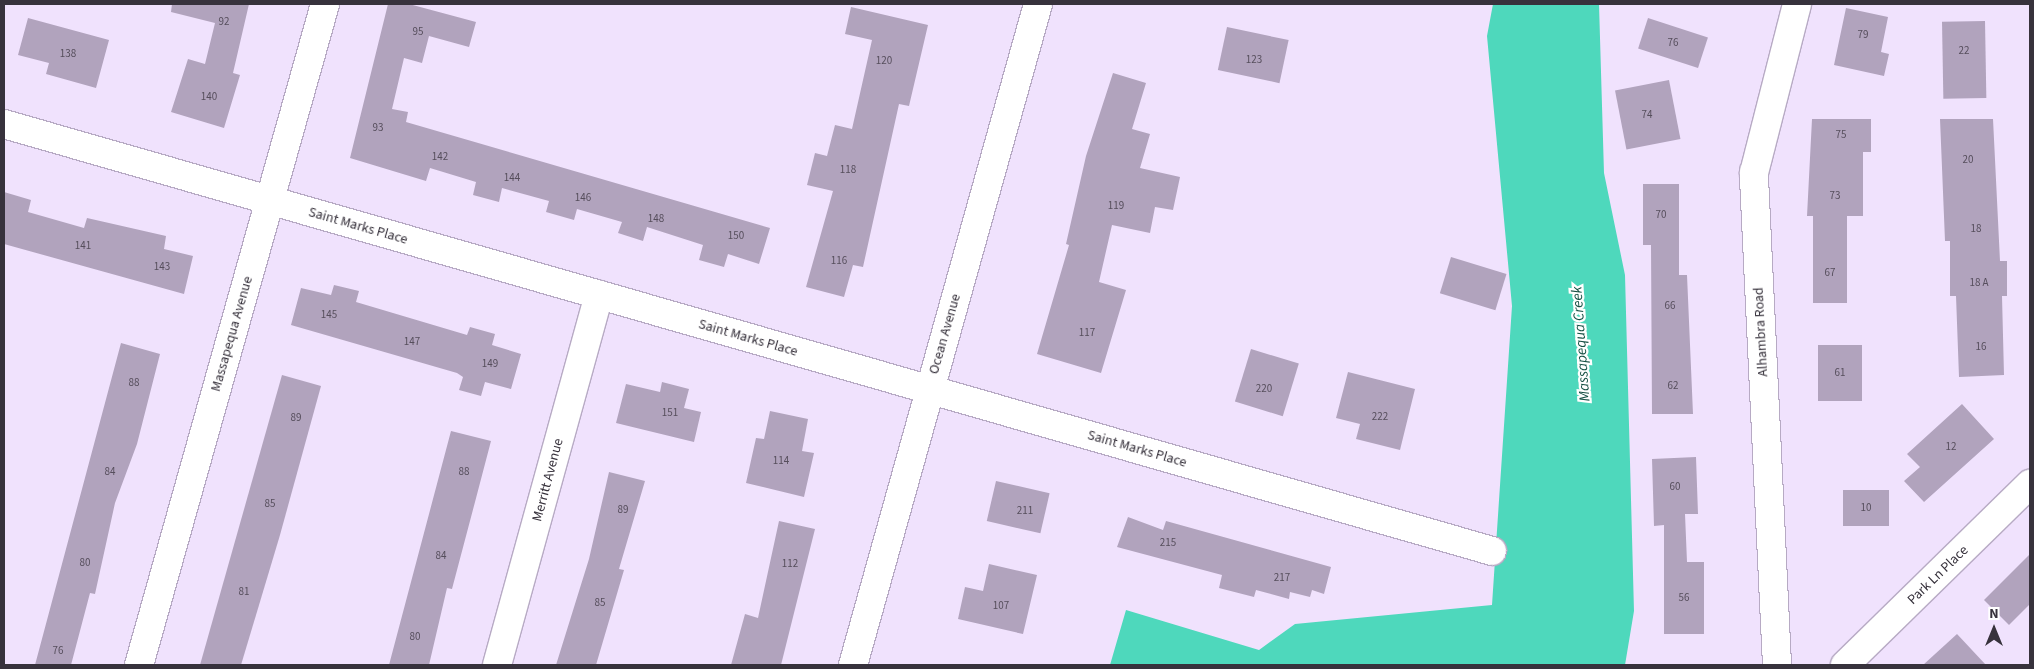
<!DOCTYPE html>
<html>
<head>
<meta charset="utf-8">
<style>
	body { margin:0 }
	#map { position:relative; width:2034px; height:669px; overflow:hidden; background:#f0e2fd; font-family:"Source Sans 3",sans-serif }
	div>[style] { position:absolute }
	[style*='--x'] { left:calc(var(--x)*1px); top:calc(var(--y)*1px); width:calc(var(--w)*1px); rotate:calc(var(--a)*1deg) }
	.water>* { inset:0; background:#4ed8bc }
	.building>* { inset:0; background:#b1a3bd; transform-origin:0 0 }
	.roads { filter:drop-shadow(1px 0 #b7aac4) drop-shadow(-1px 0 #b7aac4) drop-shadow(0 1px #b7aac4) drop-shadow(0 -1px #b7aac4) }
	.minor>* { height:28px; margin:-14px; padding:0 14px; transform-origin:14px; border-radius:14px; background:#fff }
	span { translate:-50% -50%; white-space:nowrap; text-align:center; line-height:1.15; -webkit-text-stroke:4.5px #fff; paint-order:stroke }
	.number-label { font-size:11px; color:#564e5c }
	.number-label span { -webkit-text-stroke-width:0 }
	.street-label { font-size:14px; color:#37323c }
	.water-label { font-size:15px; color:#165044; font-style:italic }
	.frame { position:absolute; inset:0; border:5px solid #37323c; pointer-events:none }
	.north { position:absolute; left:1969px; top:604px; width:50px; height:50px; -webkit-text-stroke:4px #fff; paint-order:stroke; rotate:0deg; font-size:14px; font-weight:700; line-height:20px; text-align:center; color:#37323c }
	.north::after { content:''; display:block; margin:auto; width:18px; height:22px; background:#37323c; clip-path:polygon(50% 0,100% 100%,50% 72%,0 100%) }
</style>
</head>
<body>
<div id="map">
	<div class="water">
		<div style="clip-path:polygon(1493px 4px,1599px 4px,1604px 173px,1625px 275px,1634px 611px,1625px 665px,1110px 665px,1126px 610px,1259px 650px,1295px 624px,1492px 605px,1512px 306px,1487px 36px)"></div>
	</div>
	<div class="building">
		<div style="clip-path:polygon(172px 4px,249px 4px,233px 73px,240px 75px,224px 128px,171px 112px,188px 59px,205px 64px,215px 23px,171px 12px)"></div>
		<div style="clip-path:polygon(388px 4px,409px 4px,476px 22px,469px 47px,429px 36px,422px 63px,404px 58px,392px 109px,408px 112px,406px 122px,770px 228px,759px 264px,728px 254px,724px 267px,699px 260px,703px 245px,647px 227px,643px 241px,618px 233px,622px 222px,577px 209px,574px 220px,546px 212px,549px 201px,502px 188px,499px 202px,473px 195px,476px 182px,430px 168px,426px 181px,350px 158px)"></div>
		<div style="clip-path:polygon(851px 7px,928px 25px,909px 106px,899px 104px,863px 267px,853px 265px,844px 297px,806px 287px,833px 191px,807px 185px,815px 153px,827px 156px,835px 125px,852px 129px,872px 40px,845px 34px)"></div>
		<div style="clip-path:polygon(1846px 8px,1888px 17px,1881px 52px,1889px 54px,1884px 76px,1834px 65px)"></div>
		<div style="clip-path:polygon(28px 18px,109px 40px,96px 88px,46px 74px,49px 63px,18px 55px)"></div>
		<div style="left:1648px;top:18px;width:63px;height:32px;rotate:18deg"></div>
		<div style="left:1985px;top:21px;width:77px;height:43px;rotate:89deg"></div>
		<div style="left:1227px;top:27px;width:63px;height:44px;rotate:12deg"></div>
		<div style="clip-path:polygon(1113px 73px,1146px 83px,1132px 129px,1150px 134px,1140px 168px,1180px 177px,1173px 210px,1155px 207px,1150px 233px,1112px 225px,1099px 282px,1126px 290px,1101px 373px,1037px 354px,1069px 245px,1066px 244px,1086px 156px)"></div>
		<div style="left:1669px;top:80px;width:60px;height:55px;rotate:79deg"></div>
		<div style="clip-path:polygon(1812px 119px,1871px 119px,1871px 152px,1863px 152px,1863px 216px,1847px 216px,1847px 303px,1813px 303px,1813px 216px,1807px 216px)"></div>
		<div style="clip-path:polygon(1940px 119px,1993px 119px,2000px 261px,2007px 261px,2007px 296px,2002px 296px,2004px 375px,1959px 377px,1956px 296px,1950px 296px,1950px 241px,1945px 241px)"></div>
		<div style="clip-path:polygon(1643px 184px,1679px 184px,1679px 275px,1687px 275px,1693px 414px,1652px 414px,1651px 245px,1643px 245px)"></div>
		<div style="clip-path:polygon(4px 192px,31px 200px,28px 212px,84px 228px,87px 218px,166px 236px,164px 249px,193px 256px,184px 294px,4px 244px)"></div>
		<div style="left:1451px;top:257px;width:58px;height:38px;rotate:17deg"></div>
		<div style="clip-path:polygon(334px 285px,359px 291px,356px 302px,467px 335px,470px 327px,495px 334px,492px 345px,521px 354px,511px 389px,485px 382px,481px 396px,459px 390px,463px 377px,457px 373px,291px 325px,301px 288px,331px 295px)"></div>
		<div style="clip-path:polygon(121px 343px,160px 354px,137px 444px,115px 503px,95px 594px,90px 593px,71px 665px,35px 665px)"></div>
		<div style="left:1818px;top:345px;width:44px;height:56px"></div>
		<div style="left:1251px;top:349px;width:50px;height:55px;rotate:17deg"></div>
		<div style="clip-path:polygon(1348px 372px,1415px 389px,1400px 450px,1356px 439px,1360px 424px,1336px 418px)"></div>
		<div style="clip-path:polygon(282px 375px,321px 386px,280px 535px,241px 665px,200px 665px)"></div>
		<div style="clip-path:polygon(662px 382px,689px 389px,684px 408px,701px 412px,694px 442px,616px 423px,626px 384px,660px 392px)"></div>
		<div style="clip-path:polygon(1962px 404px,1994px 439px,1924px 502px,1904px 481px,1920px 467px,1907px 454px)"></div>
		<div style="clip-path:polygon(770px 411px,808px 419px,802px 451px,814px 453px,804px 497px,746px 483px,756px 438px,764px 439px)"></div>
		<div style="clip-path:polygon(451px 431px,491px 441px,475px 502px,452px 589px,447px 588px,429px 665px,389px 665px)"></div>
		<div style="clip-path:polygon(1696px 457px,1698px 514px,1685px 514px,1687px 562px,1704px 562px,1704px 634px,1664px 634px,1664px 525px,1654px 526px,1652px 459px)"></div>
		<div style="clip-path:polygon(609px 472px,645px 481px,619px 569px,624px 570px,596px 665px,556px 665px,589px 559px)"></div>
		<div style="left:996px;top:481px;width:55px;height:41px;rotate:13deg"></div>
		<div style="left:1843px;top:490px;width:46px;height:36px"></div>
		<div style="clip-path:polygon(1128px 517px,1163px 530px,1166px 521px,1331px 567px,1324px 594px,1312px 590px,1310px 597px,1290px 592px,1289px 599px,1256px 590px,1254px 597px,1219px 588px,1222px 575px,1117px 547px)"></div>
		<div style="clip-path:polygon(779px 521px,815px 529px,781px 665px,731px 665px,745px 614px,758px 618px)"></div>
		<div style="clip-path:polygon(2030px 554px,2030px 604px,2009px 625px,1984px 600px)"></div>
		<div style="clip-path:polygon(989px 564px,1037px 575px,1023px 634px,958px 619px,965px 587px,983px 591px)"></div>
		<div style="clip-path:polygon(1957px 634px,1986px 665px,1923px 665px)"></div>
	</div>
	<div class="roads">
		<div class="minor">
			<div style="--x:4;--y:124;--w:1548;--a:16.01"></div>
			<div style="--x:139;--y:665;--w:687;--a:-74.28"></div>
			<div style="--x:497;--y:665;--w:384;--a:-74.6"></div>
			<div style="--x:853;--y:665;--w:686;--a:-74.36"></div>
			<div style="--x:1777;--y:665;--w:493;--a:-92.7"></div>
			<div style="--x:1754;--y:173;--w:174;--a:-75.7"></div>
			<div style="--x:1845;--y:665;--w:259;--a:-44.4"></div>
		</div>
	</div>
	<div class="number-label">
		<span style="left:224px;top:22px">92</span>
		<span style="left:418px;top:32px">95</span>
		<span style="left:1863px;top:35px">79</span>
		<span style="left:1673px;top:43px">76</span>
		<span style="left:1964px;top:51px">22</span>
		<span style="left:68px;top:54px">138</span>
		<span style="left:1254px;top:60px">123</span>
		<span style="left:884px;top:61px">120</span>
		<span style="left:209px;top:97px">140</span>
		<span style="left:1647px;top:115px">74</span>
		<span style="left:378px;top:128px">93</span>
		<span style="left:1841px;top:135px">75</span>
		<span style="left:440px;top:157px">142</span>
		<span style="left:1968px;top:160px">20</span>
		<span style="left:848px;top:170px">118</span>
		<span style="left:512px;top:178px">144</span>
		<span style="left:1835px;top:196px">73</span>
		<span style="left:583px;top:198px">146</span>
		<span style="left:1116px;top:206px">119</span>
		<span style="left:1661px;top:215px">70</span>
		<span style="left:656px;top:219px">148</span>
		<span style="left:1976px;top:229px">18</span>
		<span style="left:736px;top:236px">150</span>
		<span style="left:83px;top:246px">141</span>
		<span style="left:839px;top:261px">116</span>
		<span style="left:162px;top:267px">143</span>
		<span style="left:1830px;top:273px">67</span>
		<span style="left:1979px;top:283px">18 A</span>
		<span style="left:1670px;top:306px">66</span>
		<span style="left:329px;top:315px">145</span>
		<span style="left:1087px;top:333px">117</span>
		<span style="left:412px;top:342px">147</span>
		<span style="left:1981px;top:347px">16</span>
		<span style="left:490px;top:364px">149</span>
		<span style="left:1840px;top:373px">61</span>
		<span style="left:134px;top:383px">88</span>
		<span style="left:1673px;top:386px">62</span>
		<span style="left:1264px;top:389px">220</span>
		<span style="left:670px;top:413px">151</span>
		<span style="left:1380px;top:417px">222</span>
		<span style="left:296px;top:418px">89</span>
		<span style="left:1951px;top:447px">12</span>
		<span style="left:781px;top:461px">114</span>
		<span style="left:110px;top:472px">84</span>
		<span style="left:464px;top:472px">88</span>
		<span style="left:1675px;top:487px">60</span>
		<span style="left:270px;top:504px">85</span>
		<span style="left:1866px;top:508px">10</span>
		<span style="left:623px;top:510px">89</span>
		<span style="left:1025px;top:511px">211</span>
		<span style="left:1168px;top:543px">215</span>
		<span style="left:441px;top:556px">84</span>
		<span style="left:85px;top:563px">80</span>
		<span style="left:790px;top:564px">112</span>
		<span style="left:1282px;top:578px">217</span>
		<span style="left:244px;top:592px">81</span>
		<span style="left:1684px;top:598px">56</span>
		<span style="left:600px;top:603px">85</span>
		<span style="left:1001px;top:606px">107</span>
		<span style="left:415px;top:637px">80</span>
		<span style="left:58px;top:651px">76</span>
	</div>
	<div class="street-label">
		<span style="left:358px;top:226px;rotate:16deg">Saint Marks Place</span>
		<span style="left:1761px;top:332px;rotate:-93deg">Alhambra Road</span>
		<span style="left:232px;top:334px;rotate:-74deg">Massapequa Avenue</span>
		<span style="left:945px;top:334px;rotate:-74deg">Ocean Avenue</span>
		<span style="left:748px;top:338px;rotate:16deg">Saint Marks Place</span>
		<span style="left:1137px;top:449px;rotate:16deg">Saint Marks Place</span>
		<span style="left:548px;top:480px;rotate:-75deg">Merritt Avenue</span>
		<span style="left:1938px;top:575px;rotate:-44deg">Park Ln Place</span>
	</div>
	<div class="water-label">
		<span style="left:1581px;top:344px;rotate:-94deg">Massapequa Creek</span>
	</div>
	<div class="frame"></div>
	<div class="north">N</div>
</div>
</body>
</html>
